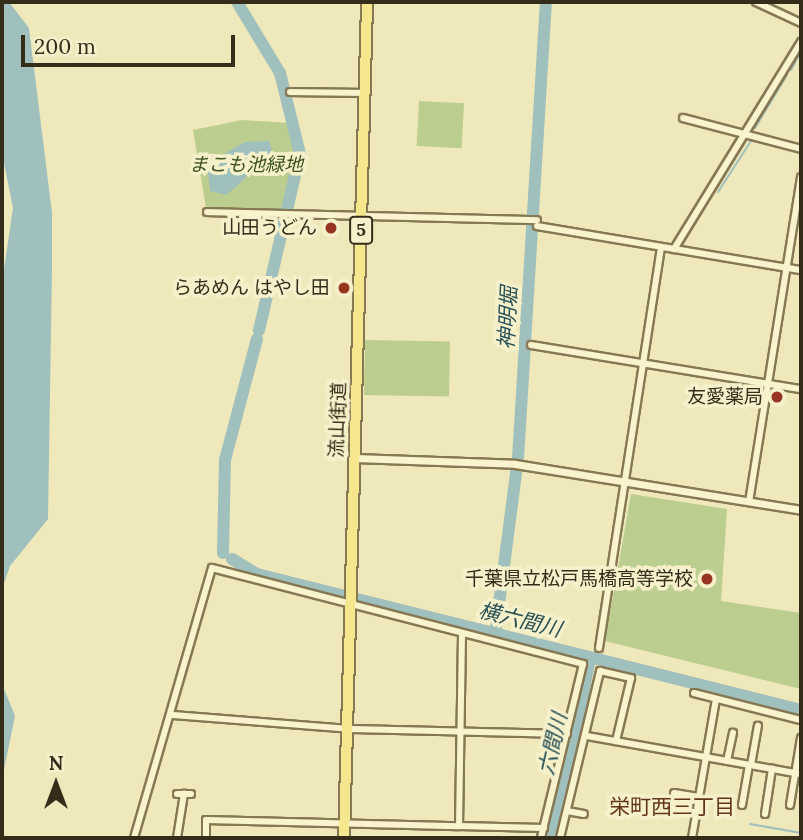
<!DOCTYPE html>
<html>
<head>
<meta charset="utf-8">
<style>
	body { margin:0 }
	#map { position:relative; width:803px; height:840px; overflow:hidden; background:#efe8bb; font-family:Lora,"Noto Sans JP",serif }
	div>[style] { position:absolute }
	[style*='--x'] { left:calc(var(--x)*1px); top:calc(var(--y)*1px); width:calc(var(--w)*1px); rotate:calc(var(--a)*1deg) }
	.green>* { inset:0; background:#bbcd8f; transform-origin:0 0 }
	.water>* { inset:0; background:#9fc0bc }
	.stream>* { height:2px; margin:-1px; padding:0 1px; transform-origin:1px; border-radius:1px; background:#9fc0bc }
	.river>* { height:12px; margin:-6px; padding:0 6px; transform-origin:6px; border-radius:6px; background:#9fc0bc }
	.roads { filter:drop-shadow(2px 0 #877854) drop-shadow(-2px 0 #877854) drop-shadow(0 2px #877854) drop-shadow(0 -2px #877854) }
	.minor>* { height:6px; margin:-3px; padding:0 3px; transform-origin:3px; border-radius:3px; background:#faf4ce }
	.tertiary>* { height:7px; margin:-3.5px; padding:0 3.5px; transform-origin:3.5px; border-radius:3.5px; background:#faf4ce }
	.primary>* { height:10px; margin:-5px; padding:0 5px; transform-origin:5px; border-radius:5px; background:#f6e78f }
	.dots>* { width:19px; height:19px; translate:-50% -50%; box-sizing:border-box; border:4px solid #f6f1cb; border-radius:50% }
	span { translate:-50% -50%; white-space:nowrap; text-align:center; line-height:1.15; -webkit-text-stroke:7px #f6f1cb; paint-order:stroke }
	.shield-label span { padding:2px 5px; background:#f6f1cb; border:2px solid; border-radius:5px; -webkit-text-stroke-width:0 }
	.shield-label { font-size:18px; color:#352c1a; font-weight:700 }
	.park-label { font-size:19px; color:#3d5220; font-style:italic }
	.poi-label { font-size:19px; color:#352c1a }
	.right { translate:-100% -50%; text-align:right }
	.street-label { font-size:19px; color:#352c1a }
	.water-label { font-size:21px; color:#285156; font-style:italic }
	.neighbourhood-label { font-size:21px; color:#633418 }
	.frame { position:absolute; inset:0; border:4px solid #352c1a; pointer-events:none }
	.north { position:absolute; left:21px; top:749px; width:70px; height:70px; -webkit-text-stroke:5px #f6f1cb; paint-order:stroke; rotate:0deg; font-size:19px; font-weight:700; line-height:28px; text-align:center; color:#352c1a }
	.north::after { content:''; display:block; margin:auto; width:24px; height:32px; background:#352c1a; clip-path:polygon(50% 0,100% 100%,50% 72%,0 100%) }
	.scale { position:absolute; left:21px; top:35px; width:214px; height:32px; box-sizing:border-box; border:4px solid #352c1a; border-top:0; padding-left:9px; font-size:21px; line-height:24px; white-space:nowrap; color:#352c1a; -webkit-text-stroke:5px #f6f1cb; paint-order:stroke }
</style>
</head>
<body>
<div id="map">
	<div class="green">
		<div style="left:419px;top:101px;width:45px;height:45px;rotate:3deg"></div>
		<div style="clip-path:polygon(242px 120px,289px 123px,298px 165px,287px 210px,206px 208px,193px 130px)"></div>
		<div style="left:365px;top:340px;width:85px;height:55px;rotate:1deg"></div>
		<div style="clip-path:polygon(631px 494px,727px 509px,721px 601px,801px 613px,801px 689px,605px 641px)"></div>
	</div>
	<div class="water">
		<div style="clip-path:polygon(2px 2px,9px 2px,29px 28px,52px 213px,52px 269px,48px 519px,10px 566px,2px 589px,2px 283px,13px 208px,2px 153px)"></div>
		<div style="clip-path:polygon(269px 141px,272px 151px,237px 186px,226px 195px,210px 191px,207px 164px,245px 142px)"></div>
		<div style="clip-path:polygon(2px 684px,15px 716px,2px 779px)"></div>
	</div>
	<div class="stream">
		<div style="--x:791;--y:70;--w:21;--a:-62"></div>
		<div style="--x:755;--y:128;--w:62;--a:-58.9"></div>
		<div style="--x:718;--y:192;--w:61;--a:-57.1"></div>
		<div style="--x:750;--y:824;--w:52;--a:10"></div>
	</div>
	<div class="river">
		<div style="--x:237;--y:2;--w:83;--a:58.8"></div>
		<div style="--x:280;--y:73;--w:83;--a:76.1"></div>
		<div style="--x:300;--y:154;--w:181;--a:103.1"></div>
		<div style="--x:223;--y:553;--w:93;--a:-88.8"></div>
		<div style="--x:225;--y:460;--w:125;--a:-75.2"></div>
		<div style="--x:232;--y:559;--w:29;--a:31"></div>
		<div style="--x:257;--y:574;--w:561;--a:14.04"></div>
		<div style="--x:495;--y:635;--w:178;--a:-82.6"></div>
		<div style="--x:518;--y:458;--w:457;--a:-86.5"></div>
		<div style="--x:549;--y:838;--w:80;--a:-74.7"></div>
		<div style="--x:570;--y:761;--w:105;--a:-79"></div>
	</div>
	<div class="roads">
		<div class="minor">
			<div style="--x:756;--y:2;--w:50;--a:25"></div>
			<div style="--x:290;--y:92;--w:75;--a:0.8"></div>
			<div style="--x:683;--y:118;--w:122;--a:14.7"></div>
			<div style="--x:207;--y:212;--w:330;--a:1.4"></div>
			<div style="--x:537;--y:226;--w:268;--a:9.5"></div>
			<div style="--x:674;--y:249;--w:243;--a:-58.5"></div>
			<div style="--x:531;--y:345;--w:274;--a:9.3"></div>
			<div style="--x:749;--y:502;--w:329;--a:-80.9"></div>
			<div style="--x:599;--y:648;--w:405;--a:-81.2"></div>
			<div style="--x:694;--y:693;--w:110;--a:14.2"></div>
			<div style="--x:173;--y:715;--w:180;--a:4.5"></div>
			<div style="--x:352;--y:729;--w:215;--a:1.3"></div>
			<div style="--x:587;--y:736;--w:217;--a:10.1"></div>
			<div style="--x:727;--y:761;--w:29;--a:-78"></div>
			<div style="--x:751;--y:765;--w:40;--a:-80"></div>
			<div style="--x:674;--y:793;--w:25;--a:9"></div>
			<div style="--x:177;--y:794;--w:14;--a:0"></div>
			<div style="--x:742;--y:805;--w:41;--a:-80.1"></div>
			<div style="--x:790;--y:805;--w:68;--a:-80.7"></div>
			<div style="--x:567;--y:811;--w:17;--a:10"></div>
			<div style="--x:765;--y:814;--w:46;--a:-81.2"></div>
			<div style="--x:459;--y:826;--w:85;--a:1.3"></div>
			<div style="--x:134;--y:838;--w:281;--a:-73.9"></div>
			<div style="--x:212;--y:568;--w:383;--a:14.5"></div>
			<div style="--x:583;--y:664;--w:179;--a:103.6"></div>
			<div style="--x:177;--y:838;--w:45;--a:-81"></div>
			<div style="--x:206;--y:838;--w:18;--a:-90"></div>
			<div style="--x:206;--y:820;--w:253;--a:1.4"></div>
			<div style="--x:459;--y:826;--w:192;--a:-89.1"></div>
			<div style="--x:560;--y:838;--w:172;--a:-76.5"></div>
			<div style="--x:600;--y:671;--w:32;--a:13"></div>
			<div style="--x:631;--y:678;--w:65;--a:103.4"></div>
			<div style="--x:692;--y:838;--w:141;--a:-80.2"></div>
		</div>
		<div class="tertiary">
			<div style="--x:355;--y:458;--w:160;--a:2.1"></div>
			<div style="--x:515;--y:464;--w:290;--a:9.1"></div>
		</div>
		<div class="primary">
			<div style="--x:344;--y:838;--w:836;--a:-88.42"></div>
		</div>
	</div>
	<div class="dots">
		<div style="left:331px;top:228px;background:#983522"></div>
		<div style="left:344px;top:288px;background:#983522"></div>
		<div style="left:777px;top:397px;background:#983522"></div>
		<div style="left:707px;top:579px;background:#983522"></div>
	</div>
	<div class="shield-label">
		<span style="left:361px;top:230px">5</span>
	</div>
	<div class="park-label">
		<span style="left:246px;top:165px">まこも池緑地</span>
	</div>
	<div class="poi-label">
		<span class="right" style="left:317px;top:228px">山田うどん</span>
		<span class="right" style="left:330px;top:288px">らあめん はやし田</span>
		<span class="right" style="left:763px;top:397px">友愛薬局</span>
		<span class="right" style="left:693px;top:579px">千葉県立松戸馬橋高等学校</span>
	</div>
	<div class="street-label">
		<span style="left:338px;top:420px;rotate:-88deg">流山街道</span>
	</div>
	<div class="water-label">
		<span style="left:508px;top:318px;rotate:-87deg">神明堀</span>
		<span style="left:520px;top:620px;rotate:14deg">横六間川</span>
		<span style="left:553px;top:744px;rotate:-77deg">六間川</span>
	</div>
	<div class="neighbourhood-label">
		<span style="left:672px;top:807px">栄町西三丁目</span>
	</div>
	<div class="frame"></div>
	<div class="north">N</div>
	<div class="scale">200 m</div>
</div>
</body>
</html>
